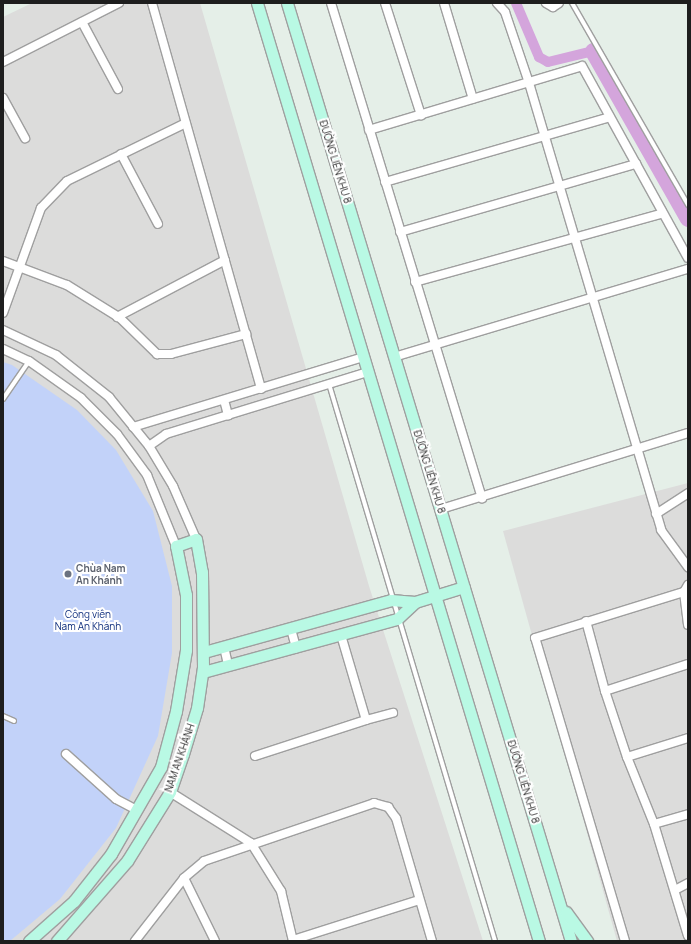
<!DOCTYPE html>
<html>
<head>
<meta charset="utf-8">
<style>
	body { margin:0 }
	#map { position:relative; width:691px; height:944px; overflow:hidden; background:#e5efe8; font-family:Manrope,sans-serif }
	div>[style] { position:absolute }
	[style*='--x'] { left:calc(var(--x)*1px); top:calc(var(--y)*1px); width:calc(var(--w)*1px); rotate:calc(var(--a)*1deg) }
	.residential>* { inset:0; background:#dcdcdb }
	.park>* { inset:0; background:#c2d2f9 }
	.canal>* { height:10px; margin:-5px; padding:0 5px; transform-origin:5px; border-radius:5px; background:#d4a5dc }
	.river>* { height:17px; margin:-8.5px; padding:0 8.5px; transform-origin:8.5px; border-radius:8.5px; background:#d4a5dc }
	.roads { filter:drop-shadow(1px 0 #9f9f9f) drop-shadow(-1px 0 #9f9f9f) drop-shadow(0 1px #9f9f9f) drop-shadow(0 -1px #9f9f9f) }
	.lane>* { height:4px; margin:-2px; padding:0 2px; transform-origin:2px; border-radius:2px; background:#fff }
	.street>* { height:8px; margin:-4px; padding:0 4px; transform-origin:4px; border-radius:4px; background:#fff }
	.secondary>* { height:11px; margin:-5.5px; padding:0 5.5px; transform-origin:5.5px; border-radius:5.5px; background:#b9f9e4 }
	.dots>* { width:11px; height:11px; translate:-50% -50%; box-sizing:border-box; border:2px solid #fff; border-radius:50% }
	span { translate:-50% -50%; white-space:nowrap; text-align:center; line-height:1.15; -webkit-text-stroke:4px #fff; paint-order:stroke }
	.street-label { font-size:10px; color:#1e1e1e }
	.worship-label { font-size:10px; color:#5b616d; font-weight:700 }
	.left { translate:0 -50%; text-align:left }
	.park-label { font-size:10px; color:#0d2d7c }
	.frame { position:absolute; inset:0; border:4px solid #1e1e1e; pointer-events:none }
</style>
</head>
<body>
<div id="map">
	<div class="residential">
		<div style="clip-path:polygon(32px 3px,200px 3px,369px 586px,483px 941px,3px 941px,3px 17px)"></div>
		<div style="clip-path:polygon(688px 483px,688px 941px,617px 941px,503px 531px)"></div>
	</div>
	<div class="park">
		<div style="clip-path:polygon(3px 362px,12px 365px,77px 410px,116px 450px,153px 511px,172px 586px,172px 653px,158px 736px,116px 828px,60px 899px,10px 941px,3px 941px)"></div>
	</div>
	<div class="canal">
		<div style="--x:516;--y:3;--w:59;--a:66.9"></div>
		<div style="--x:539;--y:57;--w:10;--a:29"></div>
		<div style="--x:548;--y:62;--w:46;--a:-13.7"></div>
	</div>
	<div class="river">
		<div style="--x:593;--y:51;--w:192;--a:60.4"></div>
	</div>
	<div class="roads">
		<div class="lane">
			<div style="--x:572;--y:3;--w:233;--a:60.1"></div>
			<div style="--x:329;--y:384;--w:581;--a:73.4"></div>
			<div style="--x:3;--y:399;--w:46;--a:-55.6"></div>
			<div style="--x:3;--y:716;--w:12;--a:24"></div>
		</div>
		<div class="street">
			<div style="--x:152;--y:3;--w:401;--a:74.2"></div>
			<div style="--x:331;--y:3;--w:518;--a:73.04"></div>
			<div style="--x:385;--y:3;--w:118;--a:72.2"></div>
			<div style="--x:444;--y:3;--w:100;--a:73.2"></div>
			<div style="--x:497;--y:3;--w:12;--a:48"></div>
			<div style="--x:505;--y:12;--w:75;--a:71.3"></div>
			<div style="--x:529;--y:83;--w:466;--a:73.5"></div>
			<div style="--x:661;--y:530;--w:46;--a:53.9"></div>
			<div style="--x:546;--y:3;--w:8;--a:30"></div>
			<div style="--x:553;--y:7;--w:7;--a:-34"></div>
			<div style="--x:82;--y:22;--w:76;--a:61.8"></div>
			<div style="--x:3;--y:62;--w:130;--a:-27"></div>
			<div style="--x:3;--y:98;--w:46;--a:61.2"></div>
			<div style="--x:369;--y:130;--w:222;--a:-16.7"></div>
			<div style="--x:582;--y:66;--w:219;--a:61.1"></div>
			<div style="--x:121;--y:154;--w:79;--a:62.1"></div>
			<div style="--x:385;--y:182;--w:234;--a:-16.1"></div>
			<div style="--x:400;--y:232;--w:246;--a:-16.1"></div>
			<div style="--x:3;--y:261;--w:68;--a:20.6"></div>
			<div style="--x:67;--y:285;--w:62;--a:31.9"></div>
			<div style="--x:120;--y:318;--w:52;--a:44.2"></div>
			<div style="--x:157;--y:354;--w:14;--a:0"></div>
			<div style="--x:171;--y:354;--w:78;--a:-14.9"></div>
			<div style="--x:415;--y:282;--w:257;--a:-15.5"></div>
			<div style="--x:3;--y:313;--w:112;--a:-70.1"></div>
			<div style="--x:41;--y:208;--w:37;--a:-46"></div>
			<div style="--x:67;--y:181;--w:132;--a:-26"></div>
			<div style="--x:117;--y:317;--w:122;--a:-27.8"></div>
			<div style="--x:3;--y:330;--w:59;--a:25.3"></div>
			<div style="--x:56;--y:355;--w:68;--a:38.4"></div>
			<div style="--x:109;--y:397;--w:63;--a:50.8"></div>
			<div style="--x:149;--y:446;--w:47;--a:59"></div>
			<div style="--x:173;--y:486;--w:58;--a:66.5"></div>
			<div style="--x:3;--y:349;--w:29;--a:25"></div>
			<div style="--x:29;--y:361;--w:64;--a:35.4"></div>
			<div style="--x:81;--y:398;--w:51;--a:45"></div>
			<div style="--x:117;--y:434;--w:51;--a:53.8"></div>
			<div style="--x:147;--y:475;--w:77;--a:67.8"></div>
			<div style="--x:394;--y:357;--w:307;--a:-16.7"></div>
			<div style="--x:224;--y:400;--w:16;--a:75"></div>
			<div style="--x:133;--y:427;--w:240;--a:-16.9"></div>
			<div style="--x:149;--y:446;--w:21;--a:-35"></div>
			<div style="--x:166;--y:434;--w:211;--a:-17.1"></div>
			<div style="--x:441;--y:509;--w:258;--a:-17.1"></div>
			<div style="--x:656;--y:514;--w:38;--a:-33"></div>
			<div style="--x:688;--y:585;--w:8;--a:120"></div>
			<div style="--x:684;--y:592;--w:33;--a:83"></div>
			<div style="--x:586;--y:621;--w:73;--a:74.8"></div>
			<div style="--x:605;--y:691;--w:70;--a:71.6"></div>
			<div style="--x:627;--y:757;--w:72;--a:68.1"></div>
			<div style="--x:654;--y:824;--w:117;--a:73.1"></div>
			<div style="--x:291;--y:629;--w:20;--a:75"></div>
			<div style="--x:224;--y:647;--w:18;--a:77"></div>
			<div style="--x:605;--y:691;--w:87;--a:-18"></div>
			<div style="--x:366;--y:720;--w:28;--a:-15"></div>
			<div style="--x:66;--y:754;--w:67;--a:42"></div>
			<div style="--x:116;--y:799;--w:24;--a:28"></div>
			<div style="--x:255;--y:756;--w:117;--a:-18"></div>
			<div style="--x:366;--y:720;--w:89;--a:-106.4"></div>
			<div style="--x:627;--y:757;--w:64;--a:-17.3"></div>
			<div style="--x:170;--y:792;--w:96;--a:32.2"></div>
			<div style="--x:251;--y:843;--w:57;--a:58"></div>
			<div style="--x:281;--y:891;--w:51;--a:76.5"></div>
			<div style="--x:654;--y:824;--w:35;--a:-16"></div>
			<div style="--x:184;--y:878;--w:70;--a:63.8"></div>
			<div style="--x:675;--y:890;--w:15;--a:-28"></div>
			<div style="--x:293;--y:940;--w:132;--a:-17.6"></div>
			<div style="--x:135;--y:941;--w:80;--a:-52.1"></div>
			<div style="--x:184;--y:878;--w:26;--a:-40"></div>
			<div style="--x:204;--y:861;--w:180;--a:-18.8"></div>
			<div style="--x:374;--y:803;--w:15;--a:16"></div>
			<div style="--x:388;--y:807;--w:14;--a:54"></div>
			<div style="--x:396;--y:818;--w:128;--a:73.7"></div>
			<div style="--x:625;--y:941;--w:316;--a:-106.5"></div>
			<div style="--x:535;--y:638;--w:156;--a:-17.2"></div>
		</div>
		<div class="secondary">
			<div style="--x:257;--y:3;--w:979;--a:73.27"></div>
			<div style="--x:287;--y:3;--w:980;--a:73.16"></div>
			<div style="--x:204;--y:652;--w:194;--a:-15.5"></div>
			<div style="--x:391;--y:600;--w:24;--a:5"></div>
			<div style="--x:415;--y:602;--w:51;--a:-17"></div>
			<div style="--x:203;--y:672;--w:201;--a:-15.3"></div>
			<div style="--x:397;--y:619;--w:25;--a:-43"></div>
			<div style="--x:566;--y:912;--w:36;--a:54"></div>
			<div style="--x:29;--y:941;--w:60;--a:-41.6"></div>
			<div style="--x:74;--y:901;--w:60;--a:-51.8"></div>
			<div style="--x:111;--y:854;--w:100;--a:-60.1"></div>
			<div style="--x:161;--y:767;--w:58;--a:-75"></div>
			<div style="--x:176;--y:711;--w:62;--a:-80.7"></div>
			<div style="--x:186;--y:650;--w:55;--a:-90"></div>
			<div style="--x:186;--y:595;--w:50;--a:-101.5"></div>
			<div style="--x:176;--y:546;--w:21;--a:-19"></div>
			<div style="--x:196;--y:539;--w:34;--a:80"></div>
			<div style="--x:202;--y:572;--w:95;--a:89.4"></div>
			<div style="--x:203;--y:667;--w:41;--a:98.3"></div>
			<div style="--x:197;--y:708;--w:48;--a:106.9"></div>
			<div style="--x:183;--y:754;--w:40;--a:108.9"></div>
			<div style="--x:170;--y:792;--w:81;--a:121.9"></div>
			<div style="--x:127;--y:861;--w:106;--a:131.2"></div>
		</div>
	</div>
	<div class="dots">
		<div style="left:68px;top:574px;background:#6b7280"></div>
	</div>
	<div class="street-label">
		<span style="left:335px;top:162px;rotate:73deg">ĐƯỜNG LIÊN KHU 8</span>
		<span style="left:429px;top:472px;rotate:73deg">ĐƯỜNG LIÊN KHU 8</span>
		<span style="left:180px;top:758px;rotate:-71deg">NAM AN KHÁNH</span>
		<span style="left:523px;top:782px;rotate:73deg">ĐƯỜNG LIÊN KHU 8</span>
	</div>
	<div class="worship-label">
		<span class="left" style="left:76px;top:574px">Chùa Nam<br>An Khánh</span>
	</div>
	<div class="park-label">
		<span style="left:88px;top:620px">Công viên<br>Nam An Khánh</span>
	</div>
	<div class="frame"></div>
</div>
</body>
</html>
